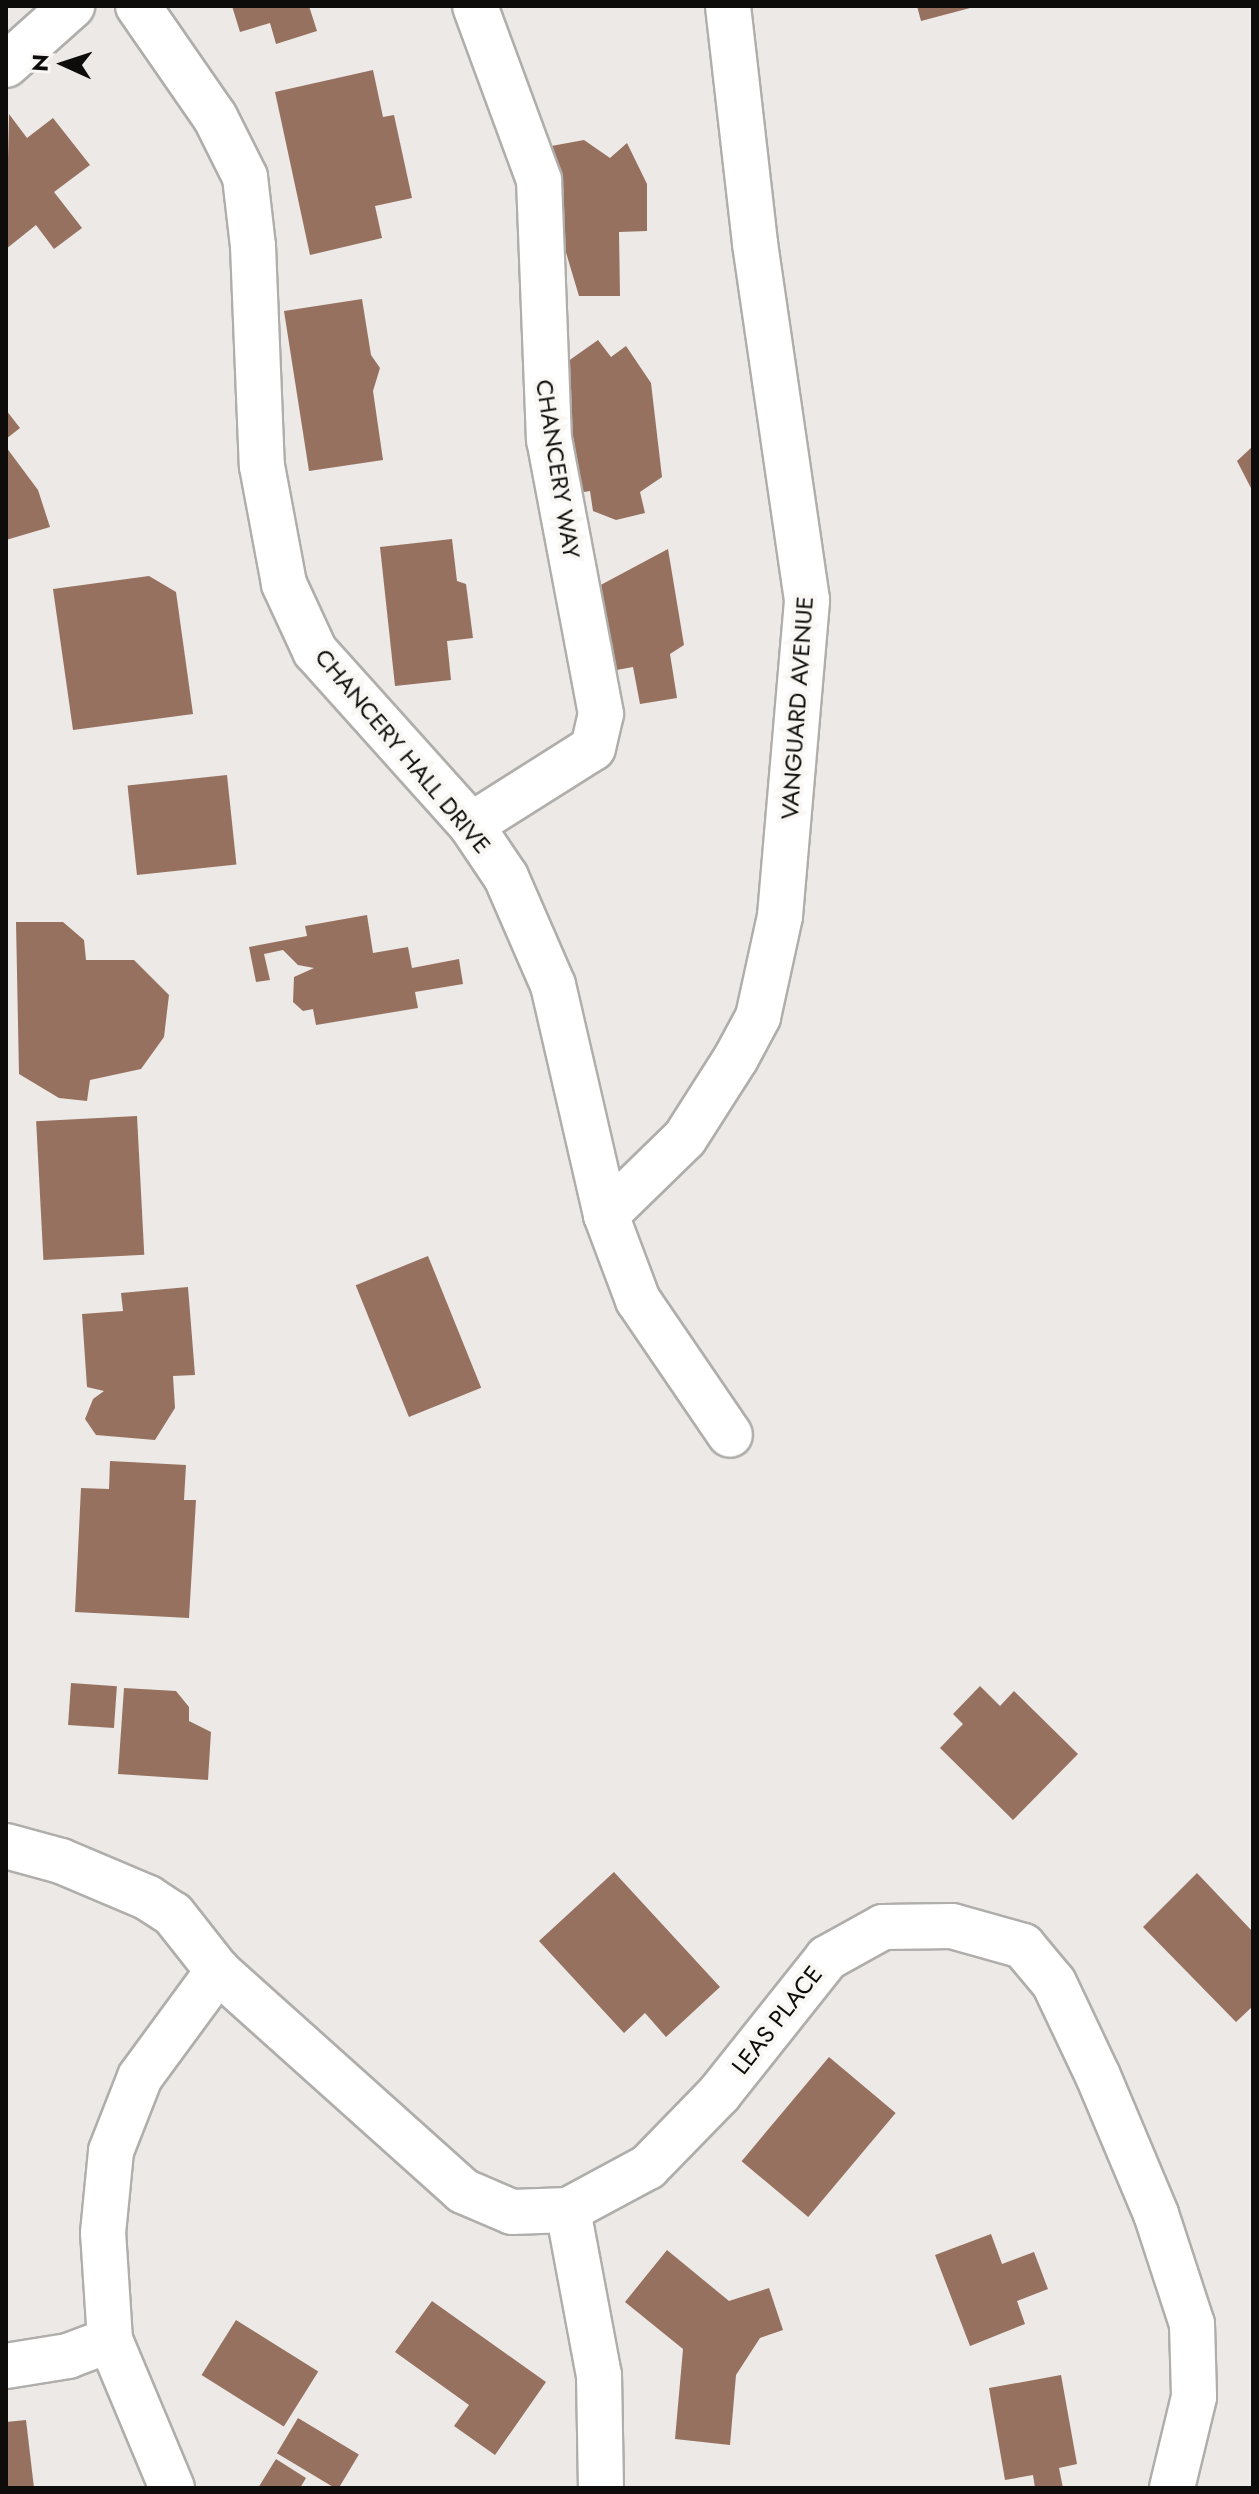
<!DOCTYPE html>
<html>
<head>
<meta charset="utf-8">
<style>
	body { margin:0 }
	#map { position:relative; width:1259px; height:2494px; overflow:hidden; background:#ece9e6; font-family:Jost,sans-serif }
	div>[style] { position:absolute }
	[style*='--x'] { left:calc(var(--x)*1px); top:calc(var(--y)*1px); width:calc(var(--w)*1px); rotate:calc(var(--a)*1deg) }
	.building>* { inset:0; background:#97715f; transform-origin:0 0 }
	.roads { filter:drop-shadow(2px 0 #b0aeab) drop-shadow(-2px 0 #b0aeab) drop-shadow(0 2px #b0aeab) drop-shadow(0 -2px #b0aeab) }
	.minor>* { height:44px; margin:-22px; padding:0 22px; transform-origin:22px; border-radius:22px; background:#fff }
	span { translate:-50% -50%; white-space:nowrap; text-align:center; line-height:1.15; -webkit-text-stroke:8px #f9f7f3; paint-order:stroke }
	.street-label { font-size:24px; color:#0d0c0b }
	.frame { position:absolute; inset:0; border:8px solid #0d0c0b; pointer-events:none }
	.north { position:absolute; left:24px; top:24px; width:80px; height:80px; -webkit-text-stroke:6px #f9f7f3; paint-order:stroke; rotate:273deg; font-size:22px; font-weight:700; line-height:32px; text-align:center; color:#0d0c0b }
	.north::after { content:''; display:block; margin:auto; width:28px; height:36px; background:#0d0c0b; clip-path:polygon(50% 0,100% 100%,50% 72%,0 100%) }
</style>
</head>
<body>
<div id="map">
	<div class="building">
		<div style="clip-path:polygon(232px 6px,309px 6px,317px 31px,276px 44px,270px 23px,240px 32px)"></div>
		<div style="clip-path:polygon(917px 6px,973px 6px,974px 7px,921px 21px)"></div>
		<div style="clip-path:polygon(373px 70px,383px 117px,394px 115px,412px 198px,375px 206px,382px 238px,310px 255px,275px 92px)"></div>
		<div style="clip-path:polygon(9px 114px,27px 138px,53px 118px,90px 165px,54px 192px,82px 228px,54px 249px,36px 225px,6px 249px)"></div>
		<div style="clip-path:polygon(584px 140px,610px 158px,627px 143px,647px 184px,647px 231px,619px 232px,620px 296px,579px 296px,535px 149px)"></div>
		<div style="clip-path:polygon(362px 299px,371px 355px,380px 368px,373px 391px,383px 460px,309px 471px,284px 311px)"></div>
		<div style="clip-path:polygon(598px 340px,611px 357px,626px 346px,651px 383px,662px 477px,640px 492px,645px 513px,616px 520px,593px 511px,590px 491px,578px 493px,565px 408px,571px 404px,564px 364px)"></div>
		<div style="clip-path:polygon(6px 410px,20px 428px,6px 439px)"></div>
		<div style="clip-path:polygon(1253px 446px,1253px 492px,1237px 461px)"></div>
		<div style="clip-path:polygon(6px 447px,38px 490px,50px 527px,6px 540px)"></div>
		<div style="clip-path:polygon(452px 539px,457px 581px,466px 584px,473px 638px,447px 641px,451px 680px,395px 686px,380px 547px)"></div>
		<div style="clip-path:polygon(668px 549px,684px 645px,670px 654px,677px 698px,640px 704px,633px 667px,611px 671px,595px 588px)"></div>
		<div style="clip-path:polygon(149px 576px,176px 592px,193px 714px,73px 730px,53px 589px)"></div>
		<div style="left:227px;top:775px;width:90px;height:100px;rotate:84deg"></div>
		<div style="clip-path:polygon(367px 915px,373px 953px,408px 947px,412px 968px,459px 959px,463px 984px,415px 992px,418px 1008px,316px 1025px,313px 1009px,303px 1011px,293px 1002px,294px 977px,314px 968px,298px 965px,283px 950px,264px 954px,270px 980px,256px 982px,249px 947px,307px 936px,305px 926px)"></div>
		<div style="clip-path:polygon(16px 922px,63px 922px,84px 940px,86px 960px,134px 960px,169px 995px,164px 1037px,141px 1069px,90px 1080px,87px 1101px,59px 1098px,19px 1074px)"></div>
		<div style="left:137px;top:1116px;width:139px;height:101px;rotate:87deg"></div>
		<div style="left:428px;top:1256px;width:142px;height:78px;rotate:68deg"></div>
		<div style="clip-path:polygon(188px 1287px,195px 1375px,173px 1376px,175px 1408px,155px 1440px,96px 1435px,85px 1419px,93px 1399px,104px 1391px,87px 1387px,82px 1314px,123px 1311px,121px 1293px)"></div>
		<div style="clip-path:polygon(110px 1461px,186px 1465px,184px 1500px,196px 1500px,189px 1618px,75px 1612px,81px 1488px,109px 1489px)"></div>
		<div style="left:71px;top:1683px;width:46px;height:42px;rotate:4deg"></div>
		<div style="clip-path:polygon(980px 1686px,1000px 1706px,1014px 1691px,1078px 1754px,1013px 1820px,940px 1748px,963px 1724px,953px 1714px)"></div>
		<div style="clip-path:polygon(124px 1688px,176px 1691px,189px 1707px,189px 1721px,211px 1732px,208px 1780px,118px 1774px)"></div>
		<div style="clip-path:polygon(614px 1872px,720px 1987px,666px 2037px,645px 2013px,624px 2033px,539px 1941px)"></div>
		<div style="clip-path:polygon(1197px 1873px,1253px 1932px,1253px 2006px,1236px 2022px,1143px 1927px)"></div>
		<div style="left:829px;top:2057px;width:87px;height:136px;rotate:40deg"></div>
		<div style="clip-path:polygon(991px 2234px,1002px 2264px,1034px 2252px,1048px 2289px,1017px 2301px,1025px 2324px,970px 2346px,935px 2255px)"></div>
		<div style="clip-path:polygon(667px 2250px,729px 2301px,769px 2288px,783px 2330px,760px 2338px,736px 2375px,730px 2445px,675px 2439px,683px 2349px,625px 2302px)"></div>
		<div style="clip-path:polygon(432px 2301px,546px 2382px,495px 2455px,454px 2426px,469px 2405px,395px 2352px)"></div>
		<div style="left:236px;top:2320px;width:97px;height:65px;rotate:32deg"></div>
		<div style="clip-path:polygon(1061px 2375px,1077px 2464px,1059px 2468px,1063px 2488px,1035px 2488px,1033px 2475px,1005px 2480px,989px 2388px)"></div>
		<div style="left:298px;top:2418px;width:71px;height:41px;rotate:31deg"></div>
		<div style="clip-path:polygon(26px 2420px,34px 2488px,6px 2488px,6px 2422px)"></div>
		<div style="clip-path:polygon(276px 2459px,306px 2478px,300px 2488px,258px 2488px)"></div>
	</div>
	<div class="roads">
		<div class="minor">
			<div style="--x:138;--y:6;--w:135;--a:55.3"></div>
			<div style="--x:215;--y:117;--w:67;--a:63.4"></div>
			<div style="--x:245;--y:177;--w:69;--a:83.4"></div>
			<div style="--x:253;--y:246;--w:220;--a:87.7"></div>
			<div style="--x:262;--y:466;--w:120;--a:79.4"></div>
			<div style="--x:284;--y:584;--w:74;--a:65.2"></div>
			<div style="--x:315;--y:651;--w:234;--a:48.1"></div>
			<div style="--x:471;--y:825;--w:63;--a:56.1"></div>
			<div style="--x:506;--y:877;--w:118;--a:66.5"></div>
			<div style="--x:553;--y:985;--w:236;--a:77"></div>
			<div style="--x:606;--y:1215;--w:91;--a:69.4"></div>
			<div style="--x:638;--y:1300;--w:163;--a:55.7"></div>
			<div style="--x:6;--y:65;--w:89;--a:-41.8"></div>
			<div style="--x:471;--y:825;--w:144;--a:-32.3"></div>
			<div style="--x:593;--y:748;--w:35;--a:-77"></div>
			<div style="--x:601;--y:714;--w:279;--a:-100.7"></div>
			<div style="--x:549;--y:440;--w:260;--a:-92.2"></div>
			<div style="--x:539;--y:180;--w:185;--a:-110.2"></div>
			<div style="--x:606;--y:1215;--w:110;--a:-44.3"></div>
			<div style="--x:685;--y:1138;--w:95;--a:-57.5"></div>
			<div style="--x:736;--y:1058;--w:47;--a:-61.8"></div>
			<div style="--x:758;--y:1017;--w:103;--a:-77.7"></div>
			<div style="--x:780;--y:916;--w:317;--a:-85.1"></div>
			<div style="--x:807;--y:600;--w:361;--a:-98.3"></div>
			<div style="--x:755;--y:243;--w:239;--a:-96.5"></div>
			<div style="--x:6;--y:1846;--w:57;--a:15.3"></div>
			<div style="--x:61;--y:1861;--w:95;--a:23"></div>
			<div style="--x:148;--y:1898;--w:30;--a:33"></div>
			<div style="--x:173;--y:1914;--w:73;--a:51.7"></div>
			<div style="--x:218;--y:1971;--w:329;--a:41.9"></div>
			<div style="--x:463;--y:2191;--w:53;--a:23.2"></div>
			<div style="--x:512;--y:2212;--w:56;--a:-2"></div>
			<div style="--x:568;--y:2210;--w:91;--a:-28.3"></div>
			<div style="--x:648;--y:2167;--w:102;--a:-45.8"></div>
			<div style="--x:719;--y:2094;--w:174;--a:-51.5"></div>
			<div style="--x:827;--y:1958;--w:64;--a:-29"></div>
			<div style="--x:883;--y:1927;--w:69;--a:-0.8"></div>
			<div style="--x:952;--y:1926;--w:74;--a:15.7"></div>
			<div style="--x:1023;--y:1946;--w:48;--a:50"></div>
			<div style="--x:1054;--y:1983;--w:103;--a:64.7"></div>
			<div style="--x:1098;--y:2076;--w:150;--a:67.2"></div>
			<div style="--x:1156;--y:2214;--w:116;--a:71.9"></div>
			<div style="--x:1192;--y:2324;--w:73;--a:88.4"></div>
			<div style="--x:1194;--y:2397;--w:94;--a:103.6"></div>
			<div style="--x:568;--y:2210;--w:168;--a:79.4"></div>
			<div style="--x:599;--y:2375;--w:113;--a:89"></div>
			<div style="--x:6;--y:2366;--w:63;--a:-9.2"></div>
			<div style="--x:68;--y:2356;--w:45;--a:-20.9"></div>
			<div style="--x:172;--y:2488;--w:160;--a:-112.7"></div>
			<div style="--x:110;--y:2340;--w:107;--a:-93.7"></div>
			<div style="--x:103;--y:2233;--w:82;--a:-84.4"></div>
			<div style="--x:111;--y:2151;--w:79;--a:-68.6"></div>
			<div style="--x:140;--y:2077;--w:132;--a:-53.7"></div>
		</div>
	</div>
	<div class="street-label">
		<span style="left:558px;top:469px;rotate:81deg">CHANCERY WAY</span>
		<span style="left:797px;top:708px;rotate:-86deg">VANGUARD AVENUE</span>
		<span style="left:403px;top:751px;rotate:50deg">CHANCERY HALL DRIVE</span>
		<span style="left:777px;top:2020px;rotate:-52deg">LEAS PLACE</span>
	</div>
	<div class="frame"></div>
	<div class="north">N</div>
</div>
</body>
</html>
